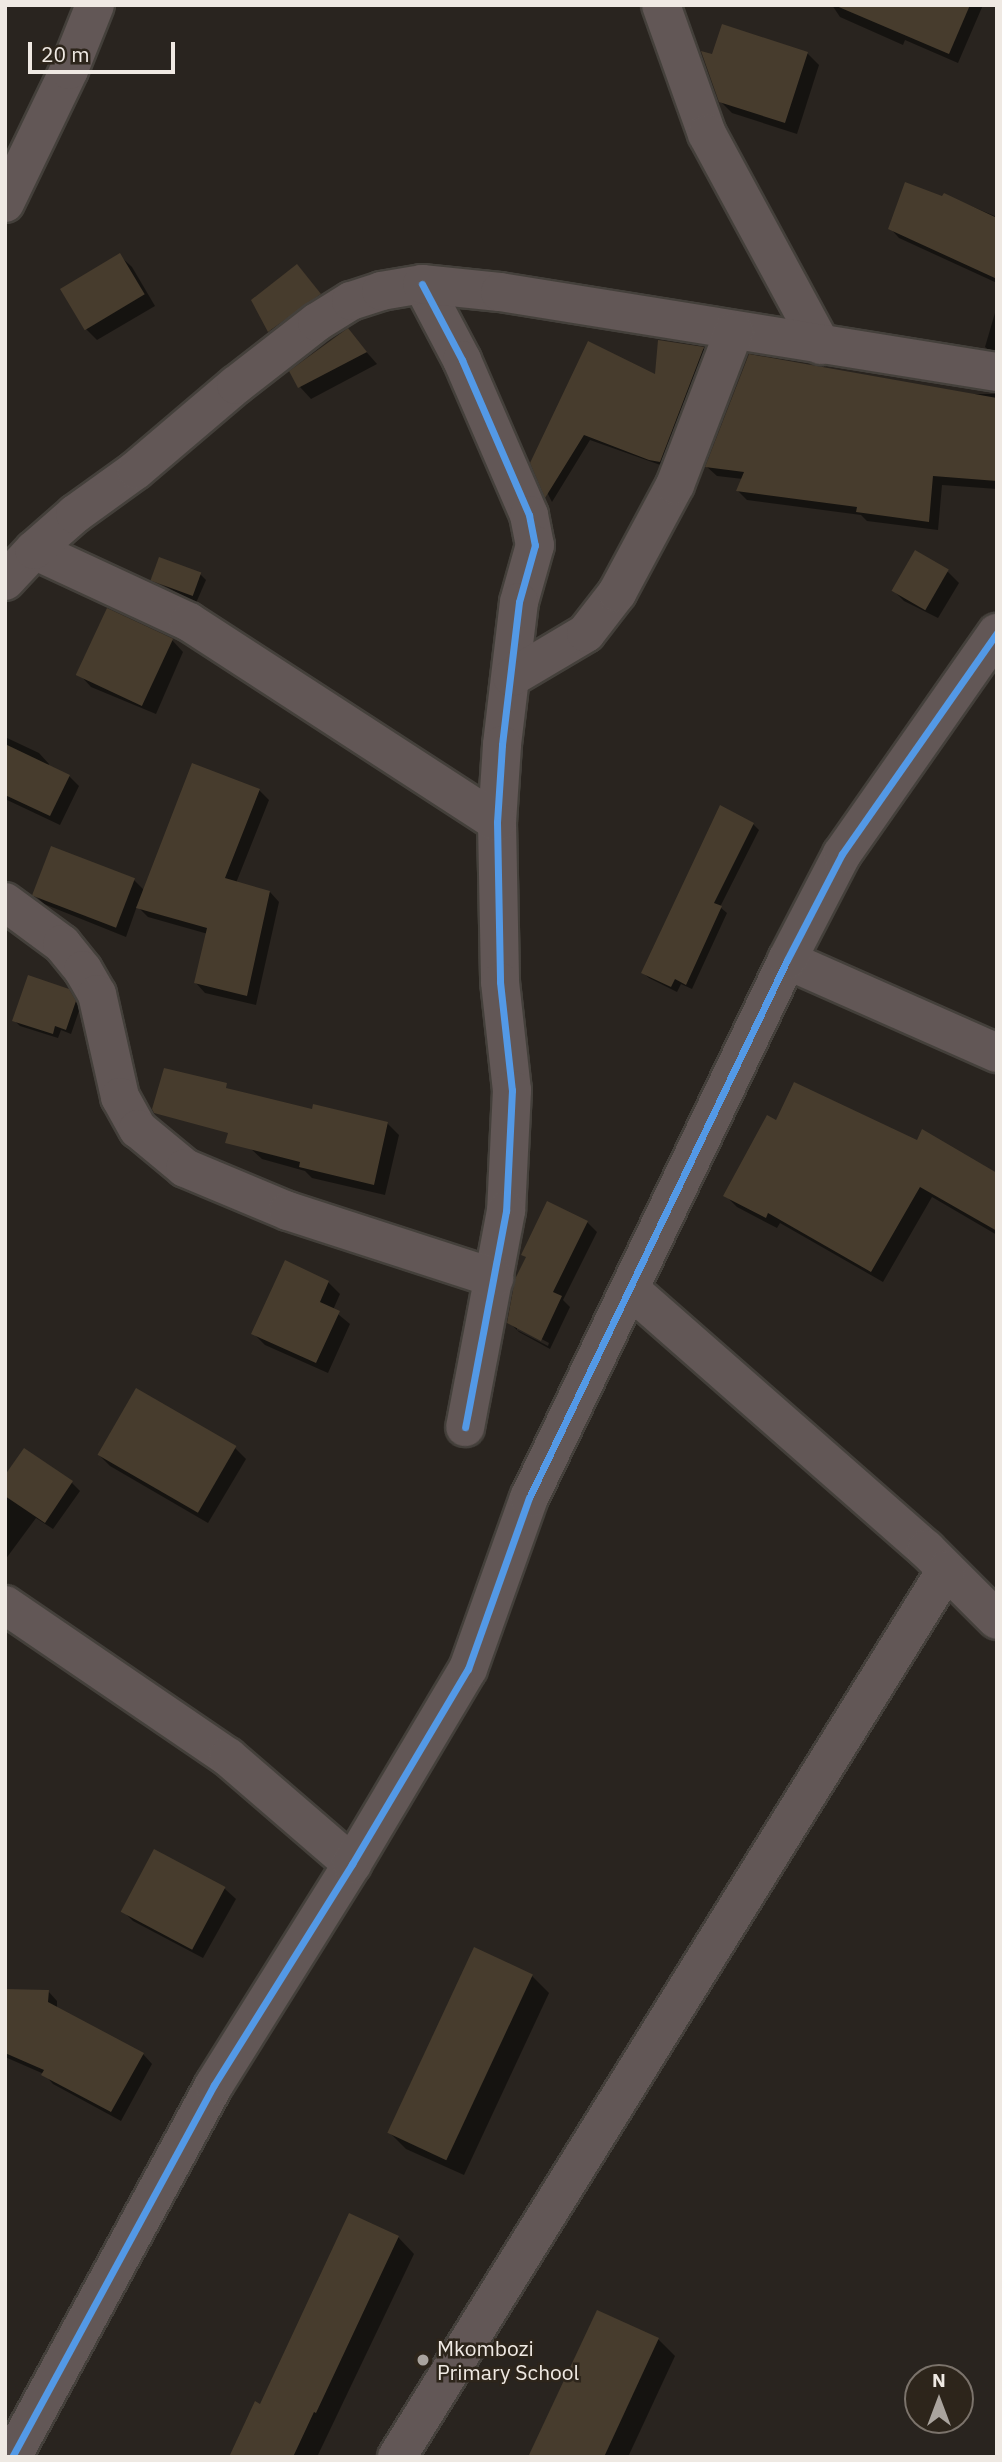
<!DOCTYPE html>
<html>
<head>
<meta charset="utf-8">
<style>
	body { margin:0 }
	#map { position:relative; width:1002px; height:2462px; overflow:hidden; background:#29241f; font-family:"IBM Plex Sans",sans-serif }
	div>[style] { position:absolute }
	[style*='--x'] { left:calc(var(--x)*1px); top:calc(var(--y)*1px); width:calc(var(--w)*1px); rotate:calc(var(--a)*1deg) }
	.shadow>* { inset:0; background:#0007 }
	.building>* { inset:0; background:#473c2d; transform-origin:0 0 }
	.roads { filter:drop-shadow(2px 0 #44403b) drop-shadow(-2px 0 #44403b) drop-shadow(0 2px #44403b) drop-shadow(0 -2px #44403b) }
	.minor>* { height:38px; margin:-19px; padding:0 19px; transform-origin:19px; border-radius:19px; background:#625756 }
	.cycleway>* { height:7px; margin:-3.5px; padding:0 3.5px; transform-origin:3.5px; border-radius:3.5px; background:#5399e6 }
	.dots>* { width:19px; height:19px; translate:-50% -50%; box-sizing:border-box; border:4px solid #2d251b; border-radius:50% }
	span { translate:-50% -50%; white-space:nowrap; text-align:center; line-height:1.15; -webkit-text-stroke:5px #2d251b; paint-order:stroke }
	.poi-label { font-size:21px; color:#efe9e3 }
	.left { translate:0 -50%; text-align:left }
	.frame { position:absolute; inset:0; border:7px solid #efe9e3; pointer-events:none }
	.north { position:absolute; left:904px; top:2364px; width:70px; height:70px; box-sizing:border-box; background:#2d251b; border:2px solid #7b736b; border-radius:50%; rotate:0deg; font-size:19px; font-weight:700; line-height:28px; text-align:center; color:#efe9e3 }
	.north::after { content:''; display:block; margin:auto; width:24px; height:32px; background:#aaa49e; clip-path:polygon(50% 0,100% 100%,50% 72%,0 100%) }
	.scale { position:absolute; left:28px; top:42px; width:147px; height:32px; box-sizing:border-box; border:4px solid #efe9e3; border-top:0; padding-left:9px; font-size:21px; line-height:24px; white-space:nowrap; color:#efe9e3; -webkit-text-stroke:5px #2d251b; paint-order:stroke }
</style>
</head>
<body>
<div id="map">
	<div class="shadow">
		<div style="clip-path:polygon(832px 5px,983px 5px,958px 63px,905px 40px,903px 45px,840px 17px)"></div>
		<div style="clip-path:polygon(723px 26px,808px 54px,819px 65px,797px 134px,732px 113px,720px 101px,714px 56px)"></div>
		<div style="clip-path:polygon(945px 195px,997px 217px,997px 283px,899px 238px,890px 228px)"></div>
		<div style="clip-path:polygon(120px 256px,132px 267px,155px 306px,97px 340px,85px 328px,62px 290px)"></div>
		<div style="clip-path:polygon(302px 272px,325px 300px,275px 336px,253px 300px)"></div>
		<div style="clip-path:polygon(997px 306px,997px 357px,985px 347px)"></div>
		<div style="clip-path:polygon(348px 331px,377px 364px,311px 399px,300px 387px,292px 372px)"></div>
		<div style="clip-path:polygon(659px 342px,704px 349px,709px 354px,666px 467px,590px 440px,552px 502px,532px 463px,656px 376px)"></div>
		<div style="clip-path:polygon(971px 394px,997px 394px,997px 489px,942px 485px,938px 530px,867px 521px,861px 515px,747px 500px,738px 491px,743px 479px,717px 476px,707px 467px)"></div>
		<div style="clip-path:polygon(160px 559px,200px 574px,206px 580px,196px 603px,152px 579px)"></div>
		<div style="clip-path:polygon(948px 572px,959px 583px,938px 618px,904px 601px,892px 589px)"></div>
		<div style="clip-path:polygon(172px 640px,183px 652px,156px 714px,91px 687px,80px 675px)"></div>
		<div style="clip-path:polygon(5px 737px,39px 753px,49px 764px,48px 767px,69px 776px,79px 786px,60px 825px,5px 799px)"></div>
		<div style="clip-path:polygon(259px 790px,269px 800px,236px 883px,270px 892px,279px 902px,256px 1005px,205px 993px,196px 983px,208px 934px,148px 917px,137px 906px,126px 937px,44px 904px,34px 894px,134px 880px,145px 891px)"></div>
		<div style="clip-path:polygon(753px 824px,759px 830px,720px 907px,727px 913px,692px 989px,681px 984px,677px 992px,649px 978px,643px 973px)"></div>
		<div style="clip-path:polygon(68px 991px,80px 1008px,71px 1034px,61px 1030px,58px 1038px,20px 1026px,14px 1020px)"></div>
		<div style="clip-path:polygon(313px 1111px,387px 1123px,399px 1135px,385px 1195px,312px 1178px,305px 1171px,262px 1159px,250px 1148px)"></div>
		<div style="clip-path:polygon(776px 1122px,917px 1142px,997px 1175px,997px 1235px,932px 1197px,883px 1282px,780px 1223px,777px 1228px,737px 1207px,726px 1196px)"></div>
		<div style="clip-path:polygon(evenodd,587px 1222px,597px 1232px,563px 1300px,570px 1307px,550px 1349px,519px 1332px,509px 1322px,587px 1222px,517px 1326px,549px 1343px,548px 1346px,517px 1330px,517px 1326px)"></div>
		<div style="clip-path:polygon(328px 1282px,340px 1294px,333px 1310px,350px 1324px,328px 1373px,265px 1345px,253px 1333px)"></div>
		<div style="clip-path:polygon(235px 1448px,246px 1459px,208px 1523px,110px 1466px,98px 1454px)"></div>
		<div style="clip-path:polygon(5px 1478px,72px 1483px,80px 1491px,53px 1529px,36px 1518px,5px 1560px)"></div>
		<div style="clip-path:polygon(155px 1852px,225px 1889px,236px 1899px,203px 1958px,133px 1921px,123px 1911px)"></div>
		<div style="clip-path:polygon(475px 1950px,532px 1976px,549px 1993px,464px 2175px,406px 2149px,389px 2132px)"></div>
		<div style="clip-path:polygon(5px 1991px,48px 1991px,57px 2001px,57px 2009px,143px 2054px,152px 2064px,121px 2121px,53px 2084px,44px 2074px,5px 2057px)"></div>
		<div style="clip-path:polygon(398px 2237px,414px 2254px,317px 2457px,231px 2457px,261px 2406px)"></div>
		<div style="clip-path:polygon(658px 2339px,675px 2356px,628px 2457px,530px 2457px)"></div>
	</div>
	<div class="building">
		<div style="clip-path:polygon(834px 5px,970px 5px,949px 54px)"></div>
		<div style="clip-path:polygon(722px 24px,808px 52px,785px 123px,719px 102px,701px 51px,712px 54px)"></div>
		<div style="clip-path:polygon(905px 182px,942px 196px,944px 193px,997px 218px,997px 279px,888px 229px)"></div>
		<div style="left:120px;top:253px;width:48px;height:70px;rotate:59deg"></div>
		<div style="clip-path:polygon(297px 264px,321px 294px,268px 332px,251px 300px)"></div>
		<div style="clip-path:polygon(348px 328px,367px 352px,298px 388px,289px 371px)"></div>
		<div style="clip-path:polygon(658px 340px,704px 347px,660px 462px,649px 460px,584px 435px,545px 498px,530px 463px,588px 341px,655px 374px)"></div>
		<div style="clip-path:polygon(749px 354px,997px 398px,997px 481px,933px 476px,929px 522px,856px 512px,857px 507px,736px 491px,744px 472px,705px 467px)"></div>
		<div style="left:915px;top:550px;width:39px;height:47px;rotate:30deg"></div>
		<div style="left:159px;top:557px;width:45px;height:25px;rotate:20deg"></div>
		<div style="left:107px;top:608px;width:73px;height:74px;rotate:25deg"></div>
		<div style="clip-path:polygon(5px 744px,70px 775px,50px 816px,5px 795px)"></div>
		<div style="clip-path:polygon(192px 763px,260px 789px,225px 878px,270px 891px,247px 996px,194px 983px,207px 928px,136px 908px)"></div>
		<div style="clip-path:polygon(720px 805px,754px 823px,714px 903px,722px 906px,686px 985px,675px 979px,671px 987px,641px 973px)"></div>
		<div style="left:51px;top:846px;width:90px;height:53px;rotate:21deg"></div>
		<div style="clip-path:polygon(28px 975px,69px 989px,76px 1001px,66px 1030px,55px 1026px,53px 1034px,12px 1021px)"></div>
		<div style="clip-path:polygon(164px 1068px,227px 1083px,226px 1088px,312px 1109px,313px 1104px,388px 1122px,374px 1185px,299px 1167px,300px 1162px,225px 1143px,228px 1133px,154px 1113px,152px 1109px)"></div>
		<div style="clip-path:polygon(794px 1082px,917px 1140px,922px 1129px,997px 1173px,997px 1231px,920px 1187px,871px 1272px,768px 1213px,766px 1218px,723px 1196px,767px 1115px,776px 1120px)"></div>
		<div style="clip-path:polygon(547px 1201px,588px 1221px,553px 1292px,562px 1296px,541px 1341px,507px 1323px,515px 1279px,526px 1257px,521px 1255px)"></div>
		<div style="clip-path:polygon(285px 1260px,329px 1281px,320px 1302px,340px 1311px,316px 1363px,251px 1334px)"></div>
		<div style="left:136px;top:1388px;width:116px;height:77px;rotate:30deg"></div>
		<div style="clip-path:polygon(24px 1448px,73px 1481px,45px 1523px,5px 1496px,5px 1475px)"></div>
		<div style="left:154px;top:1849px;width:81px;height:71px;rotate:28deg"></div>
		<div style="left:474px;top:1947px;width:65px;height:205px;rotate:25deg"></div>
		<div style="clip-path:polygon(5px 1989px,49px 1990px,48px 2002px,144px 2053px,111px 2112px,41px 2075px,44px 2070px,5px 2053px)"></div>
		<div style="clip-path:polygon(349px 2213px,399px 2236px,316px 2413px,314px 2412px,293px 2457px,229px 2457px,255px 2401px,260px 2404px)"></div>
		<div style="clip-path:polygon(597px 2310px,659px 2338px,604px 2457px,528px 2457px)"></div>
	</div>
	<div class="roads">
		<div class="minor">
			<div style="--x:661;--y:5;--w:137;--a:70.4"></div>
			<div style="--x:707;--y:134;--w:240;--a:61.6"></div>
			<div style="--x:5;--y:203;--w:148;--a:-64.3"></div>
			<div style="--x:69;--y:70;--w:70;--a:-68.2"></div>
			<div style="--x:422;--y:284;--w:86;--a:62.2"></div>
			<div style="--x:462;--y:360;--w:169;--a:66.6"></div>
			<div style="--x:529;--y:515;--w:31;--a:79"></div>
			<div style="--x:535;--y:545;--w:59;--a:105.7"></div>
			<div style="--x:519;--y:602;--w:144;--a:96.8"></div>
			<div style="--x:502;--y:745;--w:77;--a:93.7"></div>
			<div style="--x:497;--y:822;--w:160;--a:88.9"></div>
			<div style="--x:500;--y:982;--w:109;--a:83.7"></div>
			<div style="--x:512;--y:1090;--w:121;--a:92.8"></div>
			<div style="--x:506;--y:1211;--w:220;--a:100.7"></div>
			<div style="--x:34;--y:550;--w:171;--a:24.9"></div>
			<div style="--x:189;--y:622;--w:367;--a:33"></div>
			<div style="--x:5;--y:581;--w:42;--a:-46.9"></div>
			<div style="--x:34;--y:550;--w:55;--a:-41.3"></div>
			<div style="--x:75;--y:514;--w:75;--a:-35.8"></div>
			<div style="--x:136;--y:470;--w:131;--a:-40.4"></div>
			<div style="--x:236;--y:385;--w:103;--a:-37.9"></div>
			<div style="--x:317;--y:322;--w:40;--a:-32"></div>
			<div style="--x:351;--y:301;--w:32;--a:-18"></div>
			<div style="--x:381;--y:291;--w:42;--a:-9.7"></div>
			<div style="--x:422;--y:284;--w:78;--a:5.9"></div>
			<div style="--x:500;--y:292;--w:503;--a:9.14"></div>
			<div style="--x:512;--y:677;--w:86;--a:-30.7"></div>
			<div style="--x:586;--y:633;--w:51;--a:-52.2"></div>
			<div style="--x:617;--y:593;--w:123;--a:-61.8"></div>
			<div style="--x:675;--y:485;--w:165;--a:-69"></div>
			<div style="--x:5;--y:902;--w:71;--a:36.4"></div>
			<div style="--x:62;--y:944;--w:33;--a:51"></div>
			<div style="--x:83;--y:970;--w:28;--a:60"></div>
			<div style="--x:97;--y:994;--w:106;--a:77.4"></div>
			<div style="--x:120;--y:1097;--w:37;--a:61"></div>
			<div style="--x:138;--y:1129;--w:61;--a:39.7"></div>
			<div style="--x:185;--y:1168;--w:112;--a:22.7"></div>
			<div style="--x:288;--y:1211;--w:217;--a:18"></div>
			<div style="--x:787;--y:960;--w:230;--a:23.9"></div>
			<div style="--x:631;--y:1290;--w:393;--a:41.3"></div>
			<div style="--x:926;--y:1549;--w:100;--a:45"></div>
			<div style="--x:5;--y:1605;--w:270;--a:34.3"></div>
			<div style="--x:228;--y:1757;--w:164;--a:40.8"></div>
			<div style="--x:12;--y:2457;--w:423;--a:-61.5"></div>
			<div style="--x:214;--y:2085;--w:261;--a:-58"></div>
			<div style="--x:352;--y:1864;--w:227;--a:-59.3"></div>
			<div style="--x:468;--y:1669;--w:182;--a:-70.4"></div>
			<div style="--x:529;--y:1498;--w:597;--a:-64.38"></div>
			<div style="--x:787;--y:960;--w:119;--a:-62.6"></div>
			<div style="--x:842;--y:854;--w:270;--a:-55"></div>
			<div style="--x:397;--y:2457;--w:1043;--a:-58.24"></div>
		</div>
	</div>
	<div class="cycleway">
		<div style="--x:422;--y:284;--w:86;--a:62.2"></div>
		<div style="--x:462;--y:360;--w:169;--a:66.6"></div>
		<div style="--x:529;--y:515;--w:31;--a:79"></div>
		<div style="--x:535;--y:545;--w:59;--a:105.7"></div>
		<div style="--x:519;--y:602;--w:144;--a:96.8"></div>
		<div style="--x:502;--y:745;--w:77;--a:93.7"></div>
		<div style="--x:497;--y:822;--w:160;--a:88.9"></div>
		<div style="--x:500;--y:982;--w:109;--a:83.7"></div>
		<div style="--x:512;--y:1090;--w:121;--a:92.8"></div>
		<div style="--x:506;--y:1211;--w:220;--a:100.7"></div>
		<div style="--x:12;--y:2457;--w:423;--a:-61.5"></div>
		<div style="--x:214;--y:2085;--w:261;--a:-58"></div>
		<div style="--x:352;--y:1864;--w:227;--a:-59.3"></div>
		<div style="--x:468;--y:1669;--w:182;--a:-70.4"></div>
		<div style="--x:529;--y:1498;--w:597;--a:-64.38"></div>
		<div style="--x:787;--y:960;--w:119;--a:-62.6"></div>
		<div style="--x:842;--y:854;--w:270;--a:-55"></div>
	</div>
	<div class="dots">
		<div style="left:423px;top:2360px;background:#aaa49e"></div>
	</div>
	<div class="poi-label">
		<span class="left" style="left:437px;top:2360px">Mkombozi<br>Primary School</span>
	</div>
	<div class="frame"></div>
	<div class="north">N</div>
	<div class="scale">20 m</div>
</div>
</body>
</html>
